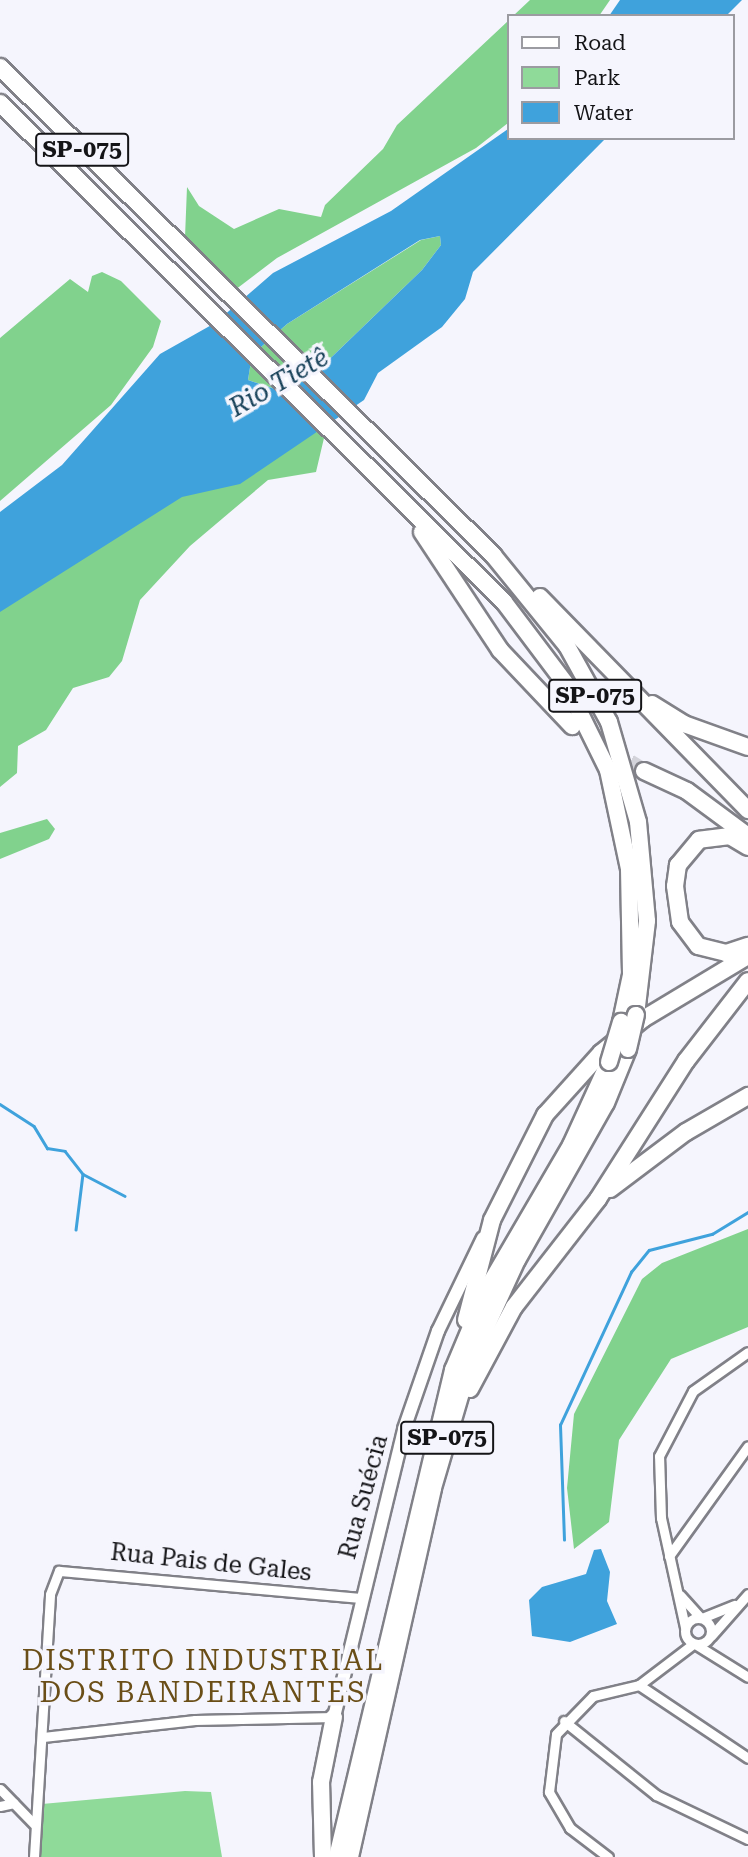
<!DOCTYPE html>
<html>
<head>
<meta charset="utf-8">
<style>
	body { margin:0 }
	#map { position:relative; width:748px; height:1857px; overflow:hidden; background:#f5f5fd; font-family:"Roboto Serif",serif }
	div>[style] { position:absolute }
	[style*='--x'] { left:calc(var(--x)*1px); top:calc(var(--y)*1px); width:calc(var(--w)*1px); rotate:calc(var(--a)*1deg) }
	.green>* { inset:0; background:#8fda99 }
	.forest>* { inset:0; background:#81d28d }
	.water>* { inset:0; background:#3fa2dc }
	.stream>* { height:2.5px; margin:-1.25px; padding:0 1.25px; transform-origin:1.25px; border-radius:1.25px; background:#3fa2dc }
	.highway-tunnel>* { height:16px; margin-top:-8px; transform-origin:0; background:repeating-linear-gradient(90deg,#d3d3da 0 16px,transparent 0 24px) }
	.roads { filter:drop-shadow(2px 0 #818188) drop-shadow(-2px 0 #818188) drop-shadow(0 2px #818188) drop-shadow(0 -2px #818188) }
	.street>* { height:9px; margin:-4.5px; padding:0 4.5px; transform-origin:4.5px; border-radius:4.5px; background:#fff }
	.street>.ring { margin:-4.5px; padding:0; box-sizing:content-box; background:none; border:9px solid #fff; border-radius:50% }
	.secondary>* { height:12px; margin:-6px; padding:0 6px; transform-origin:6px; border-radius:6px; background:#fff }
	.highway>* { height:16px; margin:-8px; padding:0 8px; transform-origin:8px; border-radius:8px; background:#fff }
	.bridges { filter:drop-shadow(2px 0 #818188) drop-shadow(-2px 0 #818188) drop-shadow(0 2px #818188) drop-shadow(0 -2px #818188) }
	.highway-bridge>* { height:16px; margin:-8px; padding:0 8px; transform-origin:8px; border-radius:8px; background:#fff }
	span { translate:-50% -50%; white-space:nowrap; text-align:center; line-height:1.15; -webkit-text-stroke:7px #f5f5fd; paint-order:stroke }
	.shield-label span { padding:2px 5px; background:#f5f5fd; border:2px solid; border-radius:5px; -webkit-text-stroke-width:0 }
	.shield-label { font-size:23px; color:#141417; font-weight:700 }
	.street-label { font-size:24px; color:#141417 }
	.water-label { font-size:26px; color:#184159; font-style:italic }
	.quarter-label { font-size:28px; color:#6a4e17; letter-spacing:2px }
	.legend { position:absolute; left:507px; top:14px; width:228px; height:126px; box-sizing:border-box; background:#f5f5fd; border:2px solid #9b9ba1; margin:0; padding:9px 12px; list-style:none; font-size:21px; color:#141417 }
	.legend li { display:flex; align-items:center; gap:14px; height:35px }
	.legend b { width:35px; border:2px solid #9b9ba1 }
</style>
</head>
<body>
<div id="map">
	<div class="green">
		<div style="clip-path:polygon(185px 1791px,211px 1792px,222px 1857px,39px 1857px,42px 1804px)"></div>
	</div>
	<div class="forest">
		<div style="clip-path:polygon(530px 0,610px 0,599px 16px,513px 16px)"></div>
		<div style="clip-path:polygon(508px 21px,508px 123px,476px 148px,277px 258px,235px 290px,185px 237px,187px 187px,199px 206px,234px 229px,279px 209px,321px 217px,325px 205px,383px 149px,397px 125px)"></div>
		<div style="clip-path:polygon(440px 236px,441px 245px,422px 270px,312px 376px,284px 392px,248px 380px,252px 355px,287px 324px,421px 240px)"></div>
		<div style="clip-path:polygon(102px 272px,121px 281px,161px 321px,153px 347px,111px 405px,0 501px,0 338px,70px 279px,88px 292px,92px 276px)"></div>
		<div style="clip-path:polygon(308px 425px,324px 438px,316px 472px,268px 480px,190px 546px,140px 600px,122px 661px,109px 677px,73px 688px,46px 730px,18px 746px,17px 773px,0 787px,0 594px)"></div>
		<div style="clip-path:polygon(47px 819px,55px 829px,49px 839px,0 859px,0 833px)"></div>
		<div style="clip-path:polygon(748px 1229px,748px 1327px,671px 1359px,619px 1440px,609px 1522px,574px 1549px,567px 1488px,574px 1414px,642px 1279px,662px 1263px)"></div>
	</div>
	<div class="water">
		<div style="clip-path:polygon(620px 0,742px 0,726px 16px,609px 16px)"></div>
		<div style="clip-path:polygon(evenodd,508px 129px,508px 138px,606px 138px,473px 272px,465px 299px,442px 327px,378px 373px,364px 400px,240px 484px,182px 497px,0 612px,0 512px,62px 465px,160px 354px,215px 323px,273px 273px,391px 211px,508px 129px,440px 236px,441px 245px,422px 270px,312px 376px,284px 392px,248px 380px,252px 355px,287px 324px,420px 240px,440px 236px)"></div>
		<div style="clip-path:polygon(601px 1549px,610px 1572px,607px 1601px,617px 1624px,570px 1642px,532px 1636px,529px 1600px,542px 1587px,586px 1574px,594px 1550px)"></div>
	</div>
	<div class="stream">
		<div style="--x:0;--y:1104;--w:40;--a:32.9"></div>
		<div style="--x:34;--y:1126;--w:26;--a:59"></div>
		<div style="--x:47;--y:1148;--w:18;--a:9"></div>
		<div style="--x:65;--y:1151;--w:29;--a:52"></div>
		<div style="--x:83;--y:1174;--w:56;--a:97.1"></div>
		<div style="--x:83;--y:1174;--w:47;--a:27.6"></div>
		<div style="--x:564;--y:1540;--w:115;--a:-92"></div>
		<div style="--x:560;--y:1425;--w:169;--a:-65.1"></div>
		<div style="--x:631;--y:1272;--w:28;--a:-51"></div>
		<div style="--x:649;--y:1250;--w:65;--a:-14.3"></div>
		<div style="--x:712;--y:1234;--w:42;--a:-31.4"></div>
	</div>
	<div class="highway-tunnel">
		<div style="--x:589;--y:737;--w:65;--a:31.7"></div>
	</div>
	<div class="roads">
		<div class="street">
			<div style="--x:669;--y:1556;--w:135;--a:-54.3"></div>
			<div style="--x:680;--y:1595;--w:31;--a:48"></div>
			<div class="ring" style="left:685px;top:1618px;width:17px;height:17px"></div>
			<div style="--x:702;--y:1618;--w:35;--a:-22"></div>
			<div style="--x:685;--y:1627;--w:112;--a:-102.4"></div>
			<div style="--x:661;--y:1518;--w:62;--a:-91.8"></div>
			<div style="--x:659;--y:1456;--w:73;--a:-62.4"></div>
			<div style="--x:693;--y:1391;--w:67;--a:-35.3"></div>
			<div style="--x:711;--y:1636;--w:56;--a:-48.6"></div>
			<div style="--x:695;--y:1644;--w:62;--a:31.9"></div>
			<div style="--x:639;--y:1685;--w:131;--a:33.8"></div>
			<div style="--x:564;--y:1721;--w:118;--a:38.8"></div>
			<div style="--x:656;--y:1795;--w:102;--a:25.6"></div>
			<div style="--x:43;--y:1737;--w:153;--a:-6.4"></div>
			<div style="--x:195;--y:1720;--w:139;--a:-1.2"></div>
			<div style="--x:0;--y:1789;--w:50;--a:45.8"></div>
			<div style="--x:0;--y:1806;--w:14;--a:-12"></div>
			<div style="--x:34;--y:1857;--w:263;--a:-86.5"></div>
			<div style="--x:50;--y:1594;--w:25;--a:-69"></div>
			<div style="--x:59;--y:1571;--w:301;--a:5.1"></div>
			<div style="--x:608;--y:1857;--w:48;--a:-142.7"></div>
			<div style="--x:570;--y:1828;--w:42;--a:-120.3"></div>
			<div style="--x:549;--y:1792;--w:58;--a:-83.1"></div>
			<div style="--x:556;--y:1734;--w:53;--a:-45.8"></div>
			<div style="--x:593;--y:1696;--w:47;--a:-13.4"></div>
			<div style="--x:639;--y:1685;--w:68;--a:-37.2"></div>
		</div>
		<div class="secondary">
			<div style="--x:334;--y:1717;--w:296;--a:-76.3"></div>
			<div style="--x:404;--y:1429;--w:104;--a:-70.9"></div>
			<div style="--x:438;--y:1331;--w:103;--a:-64.2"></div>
		</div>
		<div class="highway">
			<div style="--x:0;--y:67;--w:694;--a:44.71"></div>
			<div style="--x:493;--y:555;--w:117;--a:50.9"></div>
			<div style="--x:567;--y:646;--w:87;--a:61.1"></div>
			<div style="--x:609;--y:722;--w:104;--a:73.8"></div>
			<div style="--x:638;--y:822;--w:99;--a:84.8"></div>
			<div style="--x:647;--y:921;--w:95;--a:96.7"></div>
			<div style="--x:0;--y:103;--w:709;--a:44.71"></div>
			<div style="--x:504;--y:602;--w:101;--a:53"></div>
			<div style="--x:565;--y:683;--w:97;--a:63.7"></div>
			<div style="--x:608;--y:770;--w:101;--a:78"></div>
			<div style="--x:629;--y:869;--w:106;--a:88.9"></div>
			<div style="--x:631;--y:975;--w:48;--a:102"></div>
			<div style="--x:422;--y:532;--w:141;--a:56.5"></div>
			<div style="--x:500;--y:650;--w:105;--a:46.5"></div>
			<div style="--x:540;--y:597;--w:298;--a:45.7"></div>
			<div style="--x:652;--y:704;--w:38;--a:32"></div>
			<div style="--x:684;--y:724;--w:68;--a:19.8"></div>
			<div style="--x:644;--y:771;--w:47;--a:24.9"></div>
			<div style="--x:687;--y:791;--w:76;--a:36.4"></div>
			<div style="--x:748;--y:847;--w:21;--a:-149"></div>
			<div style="--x:730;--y:836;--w:31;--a:173"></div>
			<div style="--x:699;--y:840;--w:33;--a:130"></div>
			<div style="--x:678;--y:865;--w:21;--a:98"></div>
			<div style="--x:675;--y:886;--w:36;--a:82"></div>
			<div style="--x:680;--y:922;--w:30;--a:53"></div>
			<div style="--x:698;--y:946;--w:29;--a:14"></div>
			<div style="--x:726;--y:953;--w:23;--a:-18"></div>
			<div style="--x:610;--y:1189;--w:95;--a:-36.9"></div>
			<div style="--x:686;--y:1132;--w:72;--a:-30.1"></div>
			<div style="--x:466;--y:1320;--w:103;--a:-75.4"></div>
			<div style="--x:492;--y:1220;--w:118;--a:-63.2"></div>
			<div style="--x:545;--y:1115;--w:84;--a:-47.9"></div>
			<div style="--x:601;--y:1053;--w:54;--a:-39"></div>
			<div style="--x:643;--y:1019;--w:122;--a:-31"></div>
			<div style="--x:470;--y:1389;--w:93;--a:-61.8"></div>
			<div style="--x:514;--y:1307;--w:137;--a:-52.1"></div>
			<div style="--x:598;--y:1199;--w:164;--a:-57.5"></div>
			<div style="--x:686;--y:1061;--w:101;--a:-52.2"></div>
			<div style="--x:323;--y:1857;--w:75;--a:-91.5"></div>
			<div style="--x:321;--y:1782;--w:66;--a:-78.7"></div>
			<div style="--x:337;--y:1857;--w:501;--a:-76.6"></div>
			<div style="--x:453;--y:1370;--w:88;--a:-67.2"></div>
			<div style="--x:487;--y:1289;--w:167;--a:-59.7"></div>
			<div style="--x:571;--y:1145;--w:91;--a:-65.4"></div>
			<div style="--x:350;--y:1857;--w:378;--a:-77.3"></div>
			<div style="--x:433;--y:1488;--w:131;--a:-73.6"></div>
			<div style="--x:470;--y:1362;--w:112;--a:-65.3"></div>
			<div style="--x:517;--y:1260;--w:180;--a:-60.5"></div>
			<div style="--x:606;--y:1103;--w:58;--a:-67.8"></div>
		</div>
	</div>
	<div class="bridges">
		<div class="highway-bridge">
			<div style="--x:628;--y:1049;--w:35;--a:-77"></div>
			<div style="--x:609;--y:1062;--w:42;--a:-73.3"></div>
		</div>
	</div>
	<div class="shield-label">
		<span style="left:82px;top:150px">SP-075</span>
		<span style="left:595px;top:696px">SP-075</span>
		<span style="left:447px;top:1438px">SP-075</span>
	</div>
	<div class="street-label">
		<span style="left:364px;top:1497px;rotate:-75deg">Rua Suécia</span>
		<span style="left:211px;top:1563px;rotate:6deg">Rua Pais de Gales</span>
	</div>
	<div class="water-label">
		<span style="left:279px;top:383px;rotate:-30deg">Rio Tietê</span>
	</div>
	<div class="quarter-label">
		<span style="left:203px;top:1677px">DISTRITO INDUSTRIAL<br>DOS BANDEIRANTES</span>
	</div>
	<ul class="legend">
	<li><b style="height:9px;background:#fff"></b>Road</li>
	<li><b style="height:19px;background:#8fda99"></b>Park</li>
	<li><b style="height:19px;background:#3fa2dc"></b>Water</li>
	</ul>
</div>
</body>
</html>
